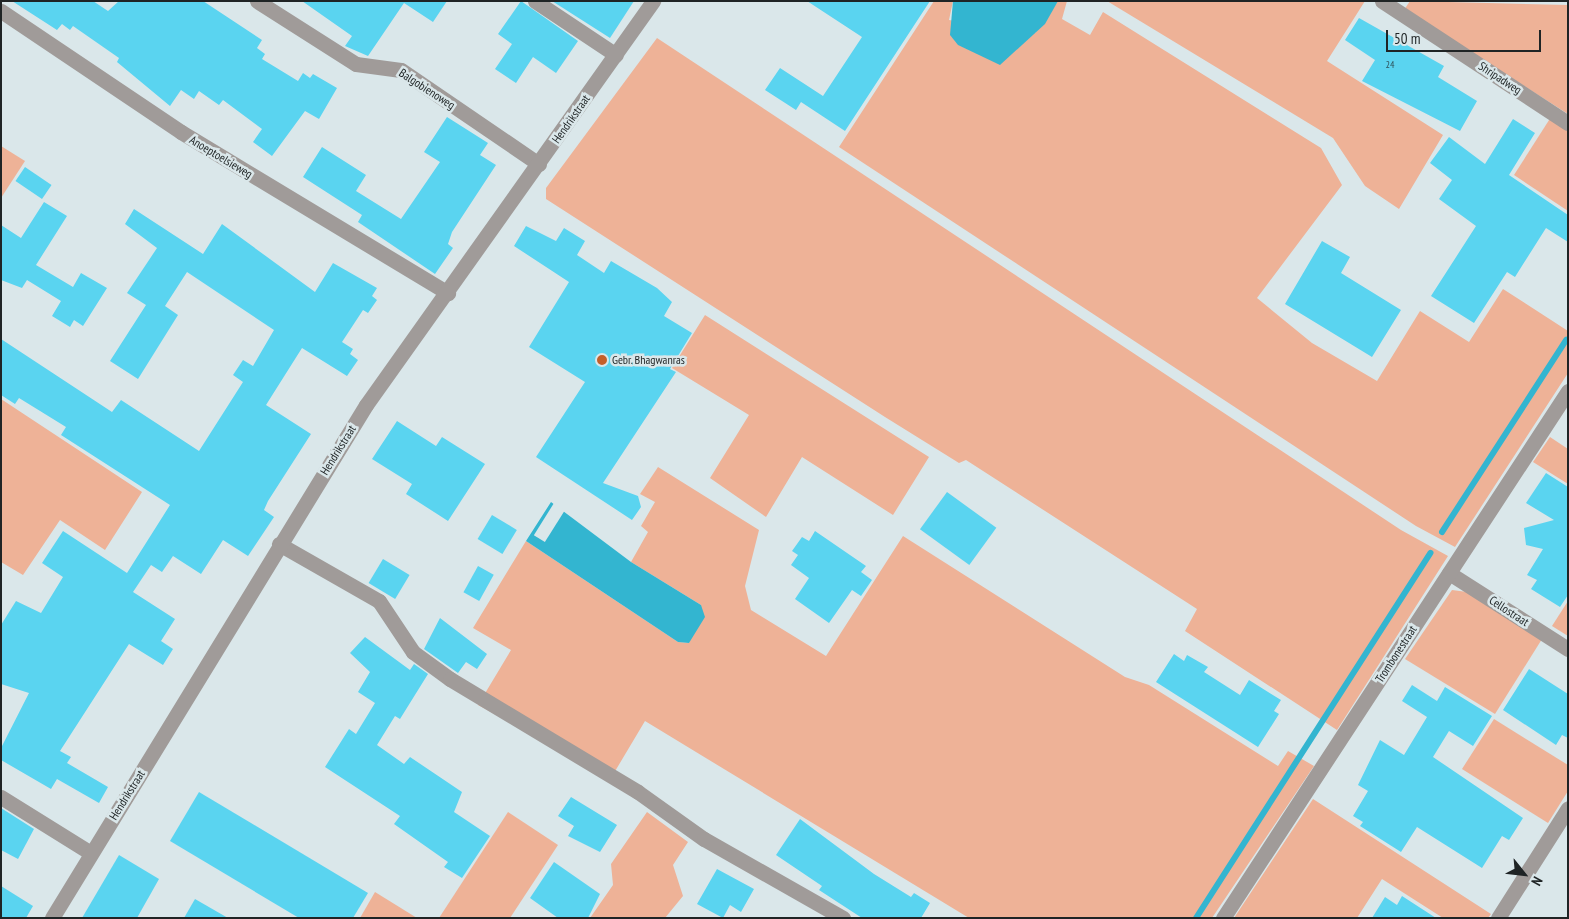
<!DOCTYPE html>
<html>
<head>
<meta charset="utf-8">
<style>
	body { margin:0 }
	#map { position:relative; width:1569px; height:919px; overflow:hidden; background:#dae7ea; font-family:"PT Sans Narrow",sans-serif }
	div>[style] { position:absolute }
	[style*='--x'] { left:calc(var(--x)*1px); top:calc(var(--y)*1px); width:calc(var(--w)*1px); rotate:calc(var(--a)*1deg) }
	.green>* { inset:0; background:#eeb297 }
	.water>* { inset:0; background:#33b5d0 }
	.pier>* { inset:0; background:#dae7ea; transform-origin:0 0 }
	.stream>* { height:6px; margin:-3px; padding:0 3px; transform-origin:3px; border-radius:3px; background:#33b5d0 }
	.building>* { inset:0; background:#5ad4f0; transform-origin:0 0 }
	.minor>* { height:15px; margin:-7.5px; padding:0 7.5px; transform-origin:7.5px; border-radius:7.5px; background:#a09b99 }
	.dots>* { width:14px; height:14px; translate:-50% -50%; box-sizing:border-box; border:2px solid #dae7ea; border-radius:50% }
	span { translate:-50% -50%; white-space:nowrap; text-align:center; line-height:1.15; -webkit-text-stroke:5px #dae7ea; paint-order:stroke }
	.number-label { font-size:10px; color:#2e5058 }
	.number-label span { -webkit-text-stroke-width:0 }
	.street-label { font-size:12px; color:#1f2425 }
	.poi-label { font-size:12px; color:#1f2425 }
	.left { translate:0 -50%; text-align:left }
	.frame { position:absolute; inset:0; border:2px solid #1f2425; pointer-events:none }
	.north { position:absolute; left:1499px; top:849px; width:50px; height:50px; -webkit-text-stroke:4px #dae7ea; paint-order:stroke; rotate:119deg; font-size:14px; font-weight:700; line-height:20px; text-align:center; color:#1f2425 }
	.north::after { content:''; display:block; margin:auto; width:18px; height:22px; background:#1f2425; clip-path:polygon(50% 0,100% 100%,50% 72%,0 100%) }
	.scale { position:absolute; left:1386px; top:30px; width:155px; height:22px; box-sizing:border-box; border:2px solid #1f2425; border-top:0; padding-left:6px; font-size:15px; line-height:18px; white-space:nowrap; color:#1f2425; -webkit-text-stroke:4px #dae7ea; paint-order:stroke }
</style>
</head>
<body>
<div id="map">
	<div class="green">
		<div style="clip-path:polygon(934px 1px,953px 1px,949px 20px,1035px 33px,1058px 1px,1067px 1px,1062px 19px,1090px 35px,1103px 12px,1321px 148px,1342px 185px,1257px 298px,1312px 343px,1377px 381px,1420px 311px,1469px 342px,1503px 289px,1568px 331px,1568px 373px,1455px 547px,1416px 526px,839px 147px)"></div>
		<div style="clip-path:polygon(1107px 1px,1365px 1px,1327px 61px,1443px 135px,1399px 209px,1365px 186px,1333px 138px)"></div>
		<div style="clip-path:polygon(1410px 1px,1568px 5px,1568px 114px,1404px 10px)"></div>
		<div style="clip-path:polygon(657px 38px,1401px 530px,1448px 556px,1337px 730px,1185px 631px,1197px 609px,966px 460px,959px 463px,885px 417px,546px 199px,546px 188px)"></div>
		<div style="clip-path:polygon(1551px 117px,1568px 128px,1568px 211px,1514px 175px)"></div>
		<div style="clip-path:polygon(1px 146px,25px 161px,1px 198px)"></div>
		<div style="clip-path:polygon(705px 315px,929px 457px,893px 515px,802px 457px,766px 517px,710px 478px,749px 415px,672px 368px)"></div>
		<div style="clip-path:polygon(1px 399px,142px 492px,105px 550px,60px 520px,23px 575px,1px 562px)"></div>
		<div style="clip-path:polygon(1550px 437px,1568px 449px,1568px 484px,1533px 462px)"></div>
		<div style="clip-path:polygon(658px 467px,759px 530px,745px 586px,751px 610px,826px 656px,903px 536px,1125px 677px,1149px 685px,1278px 766px,1288px 751px,1314px 766px,1212px 918px,969px 918px,645px 721px,611px 778px,478px 705px,511px 650px,473px 628px,526px 541px,678px 642px,689px 643px,701px 605px,631px 562px,648px 532px,641px 526px,655px 502px,640px 494px)"></div>
		<div style="clip-path:polygon(1452px 590px,1467px 592px,1542px 639px,1495px 714px,1405px 659px)"></div>
		<div style="clip-path:polygon(1568px 601px,1568px 636px,1552px 626px)"></div>
		<div style="clip-path:polygon(1494px 719px,1568px 765px,1568px 791px,1548px 823px,1462px 769px)"></div>
		<div style="clip-path:polygon(1313px 799px,1491px 914px,1488px 918px,1443px 918px,1382px 879px,1357px 918px,1234px 918px)"></div>
		<div style="clip-path:polygon(508px 812px,558px 845px,510px 918px,439px 918px)"></div>
		<div style="clip-path:polygon(647px 812px,688px 842px,673px 865px,683px 896px,665px 918px,590px 918px,613px 885px,611px 864px)"></div>
		<div style="clip-path:polygon(375px 892px,417px 918px,360px 918px)"></div>
	</div>
	<div class="water">
		<div style="clip-path:polygon(953px 1px,1058px 1px,1045px 24px,1000px 65px,958px 45px,950px 35px)"></div>
		<div style="clip-path:polygon(551px 502px,631px 562px,701px 605px,705px 617px,689px 643px,678px 642px,526px 541px)"></div>
	</div>
	<div class="pier">
		<div style="left:554px;top:503px;width:13px;height:38px;rotate:32deg"></div>
	</div>
	<div class="stream">
		<div style="--x:1442;--y:532;--w:229;--a:-57.1"></div>
		<div style="--x:1196;--y:918;--w:434;--a:-57.3"></div>
	</div>
	<div class="building">
		<div style="clip-path:polygon(12px 1px,93px 1px,108px 11px,119px 1px,203px 1px,262px 40px,257px 48px,265px 54px,262px 59px,298px 81px,303px 73px,310px 78px,313px 74px,337px 88px,319px 119px,305px 111px,272px 156px,253px 142px,262px 129px,223px 100px,219px 105px,199px 91px,194px 99px,181px 90px,170px 106px,117px 62px,119px 58px,73px 26px,70px 30px,62px 24px,57px 30px)"></div>
		<div style="clip-path:polygon(302px 1px,447px 1px,433px 22px,404px 3px,368px 56px,345px 46px,352px 36px)"></div>
		<div style="clip-path:polygon(521px 1px,578px 41px,556px 73px,533px 57px,516px 83px,495px 69px,512px 44px,498px 34px)"></div>
		<div style="clip-path:polygon(552px 1px,634px 1px,610px 38px)"></div>
		<div style="clip-path:polygon(807px 1px,930px 1px,845px 131px,801px 102px,796px 110px,765px 90px,780px 68px,823px 96px,862px 37px)"></div>
		<div style="clip-path:polygon(1359px 18px,1444px 66px,1438px 77px,1477px 101px,1460px 131px,1362px 81px,1375px 60px,1345px 40px)"></div>
		<div style="clip-path:polygon(447px 117px,488px 143px,480px 155px,496px 165px,452px 232px,448px 244px,453px 248px,435px 274px,358px 222px,362px 215px,303px 177px,322px 147px,366px 175px,356px 191px,401px 219px,440px 162px,424px 152px)"></div>
		<div style="clip-path:polygon(1513px 119px,1535px 133px,1509px 175px,1568px 215px,1568px 242px,1546px 228px,1515px 277px,1507px 272px,1474px 323px,1431px 296px,1476px 226px,1439px 199px,1452px 180px,1430px 163px,1449px 137px,1485px 164px)"></div>
		<div style="left:25px;top:167px;width:32px;height:17px;rotate:34deg"></div>
		<div style="clip-path:polygon(44px 202px,67px 216px,36px 265px,73px 287px,81px 273px,107px 288px,83px 326px,74px 320px,70px 327px,52px 316px,61px 301px,27px 280px,22px 288px,1px 280px,1px 225px,21px 238px)"></div>
		<div style="clip-path:polygon(134px 209px,203px 254px,222px 224px,315px 292px,333px 263px,377px 288px,372px 296px,377px 300px,368px 313px,363px 310px,342px 342px,353px 349px,350px 354px,358px 360px,347px 376px,302px 348px,266px 405px,311px 434px,268px 501px,264px 510px,274px 517px,248px 556px,223px 540px,201px 574px,173px 556px,162px 572px,151px 565px,133px 592px,175px 619px,161px 641px,173px 649px,163px 665px,129px 644px,60px 751px,71px 757px,67px 763px,108px 787px,99px 803px,57px 779px,51px 789px,1px 760px,1px 748px,29px 693px,1px 684px,1px 625px,16px 601px,41px 613px,63px 577px,42px 563px,63px 531px,127px 573px,170px 505px,61px 435px,66px 427px,19px 398px,15px 404px,1px 395px,1px 339px,112px 412px,121px 400px,199px 451px,243px 382px,233px 375px,243px 360px,253px 366px,274px 330px,187px 272px,165px 306px,178px 315px,138px 379px,110px 361px,146px 305px,127px 293px,157px 248px,125px 224px)"></div>
		<div style="clip-path:polygon(526px 226px,556px 241px,564px 228px,585px 241px,577px 255px,604px 273px,611px 261px,657px 288px,672px 302px,664px 316px,692px 333px,670px 369px,676px 372px,603px 483px,638px 496px,641px 507px,632px 520px,536px 457px,585px 382px,529px 347px,569px 282px,514px 246px)"></div>
		<div style="clip-path:polygon(1322px 241px,1350px 257px,1341px 273px,1401px 310px,1372px 357px,1285px 304px)"></div>
		<div style="clip-path:polygon(397px 421px,436px 446px,442px 437px,485px 464px,448px 521px,406px 494px,412px 484px,372px 459px)"></div>
		<div style="clip-path:polygon(1546px 473px,1568px 487px,1568px 595px,1560px 607px,1531px 589px,1537px 580px,1527px 575px,1543px 549px,1526px 545px,1524px 528px,1554px 520px,1526px 503px)"></div>
		<div style="left:947px;top:492px;width:61px;height:46px;rotate:36deg"></div>
		<div style="left:492px;top:515px;width:29px;height:28px;rotate:31deg"></div>
		<div style="clip-path:polygon(815px 531px,866px 566px,861px 572px,872px 580px,861px 596px,852px 590px,829px 623px,795px 599px,809px 578px,791px 565px,798px 555px,792px 551px,802px 537px,809px 541px)"></div>
		<div style="left:383px;top:559px;width:31px;height:28px;rotate:31deg"></div>
		<div style="left:478px;top:566px;width:18px;height:30px;rotate:29deg"></div>
		<div style="clip-path:polygon(440px 618px,487px 654px,477px 669px,466px 662px,458px 673px,424px 649px)"></div>
		<div style="clip-path:polygon(365px 637px,410px 670px,414px 664px,428px 674px,400px 719px,395px 716px,377px 745px,404px 764px,410px 757px,462px 792px,454px 812px,490px 836px,462px 878px,444px 867px,448px 862px,394px 824px,400px 816px,325px 767px,349px 729px,356px 734px,375px 703px,358px 692px,370px 672px,350px 653px)"></div>
		<div style="clip-path:polygon(1174px 654px,1184px 661px,1187px 655px,1208px 667px,1204px 672px,1240px 695px,1249px 680px,1281px 700px,1274px 711px,1279px 714px,1258px 747px,1156px 682px)"></div>
		<div style="clip-path:polygon(1529px 669px,1568px 694px,1568px 738px,1562px 735px,1556px 745px,1503px 710px)"></div>
		<div style="clip-path:polygon(1412px 685px,1437px 701px,1445px 687px,1492px 716px,1473px 746px,1449px 731px,1433px 757px,1523px 818px,1509px 840px,1502px 836px,1482px 868px,1417px 827px,1401px 852px,1360px 826px,1363px 822px,1353px 816px,1368px 791px,1358px 785px,1380px 740px,1404px 755px,1427px 717px,1402px 701px)"></div>
		<div style="clip-path:polygon(199px 792px,368px 893px,353px 918px,299px 918px,170px 841px)"></div>
		<div style="clip-path:polygon(571px 797px,617px 825px,600px 852px,568px 836px,574px 826px,558px 816px)"></div>
		<div style="clip-path:polygon(1px 808px,34px 829px,18px 859px,1px 850px)"></div>
		<div style="clip-path:polygon(800px 819px,874px 874px,911px 897px,914px 893px,930px 903px,921px 918px,862px 918px,819px 890px,822px 886px,776px 855px)"></div>
		<div style="clip-path:polygon(119px 855px,159px 879px,137px 918px,82px 918px)"></div>
		<div style="clip-path:polygon(554px 862px,600px 894px,588px 918px,558px 918px,530px 898px)"></div>
		<div style="clip-path:polygon(717px 869px,754px 889px,741px 912px,730px 905px,723px 918px,697px 904px)"></div>
		<div style="clip-path:polygon(1px 886px,33px 906px,26px 918px,1px 918px)"></div>
		<div style="clip-path:polygon(1402px 896px,1436px 918px,1372px 918px,1385px 897px,1397px 905px)"></div>
		<div style="clip-path:polygon(195px 899px,228px 918px,184px 918px)"></div>
	</div>
	<div class="minor">
		<div style="--x:257;--y:1;--w:117;--a:32.5"></div>
		<div style="--x:356;--y:64;--w:45;--a:7.6"></div>
		<div style="--x:401;--y:70;--w:167;--a:34.3"></div>
		<div style="--x:535;--y:1;--w:97;--a:33.7"></div>
		<div style="--x:1382;--y:1;--w:222;--a:33.3"></div>
		<div style="--x:1;--y:11;--w:217;--a:33.9"></div>
		<div style="--x:181;--y:132;--w:312;--a:31.1"></div>
		<div style="--x:279;--y:544;--w:115;--a:29.7"></div>
		<div style="--x:379;--y:601;--w:61;--a:56.3"></div>
		<div style="--x:413;--y:652;--w:46;--a:36.1"></div>
		<div style="--x:450;--y:679;--w:219;--a:31"></div>
		<div style="--x:638;--y:792;--w:81;--a:35.5"></div>
		<div style="--x:704;--y:839;--w:160;--a:29.6"></div>
		<div style="--x:1449;--y:573;--w:141;--a:32.6"></div>
		<div style="--x:1;--y:797;--w:106;--a:31.9"></div>
		<div style="--x:52;--y:918;--w:601;--a:-58.53"></div>
		<div style="--x:366;--y:405;--w:496;--a:-54.6"></div>
		<div style="--x:1223;--y:918;--w:630;--a:-56.79"></div>
		<div style="--x:1498;--y:918;--w:130;--a:-57.5"></div>
	</div>
	<div class="dots">
		<div style="left:602px;top:360px;background:#c35f2a"></div>
	</div>
	<div class="number-label">
		<span style="left:1390px;top:65px">24</span>
	</div>
	<div class="street-label">
		<span style="left:1500px;top:78px;rotate:33deg">Shripadweg</span>
		<span style="left:427px;top:89px;rotate:33deg">Balgobienoweg</span>
		<span style="left:571px;top:119px;rotate:-55deg">Hendrikstraat</span>
		<span style="left:221px;top:157px;rotate:31deg">Anoeptoelsieweg</span>
		<span style="left:338px;top:450px;rotate:-58deg">Hendrikstraat</span>
		<span style="left:1509px;top:611px;rotate:33deg">Cellostraat</span>
		<span style="left:1396px;top:654px;rotate:-57deg">Trombonestraat</span>
		<span style="left:127px;top:795px;rotate:-58deg">Hendrikstraat</span>
	</div>
	<div class="poi-label">
		<span class="left" style="left:612px;top:360px">Gebr. Bhagwanras</span>
	</div>
	<div class="frame"></div>
	<div class="north">N</div>
	<div class="scale">50 m</div>
</div>
</body>
</html>
